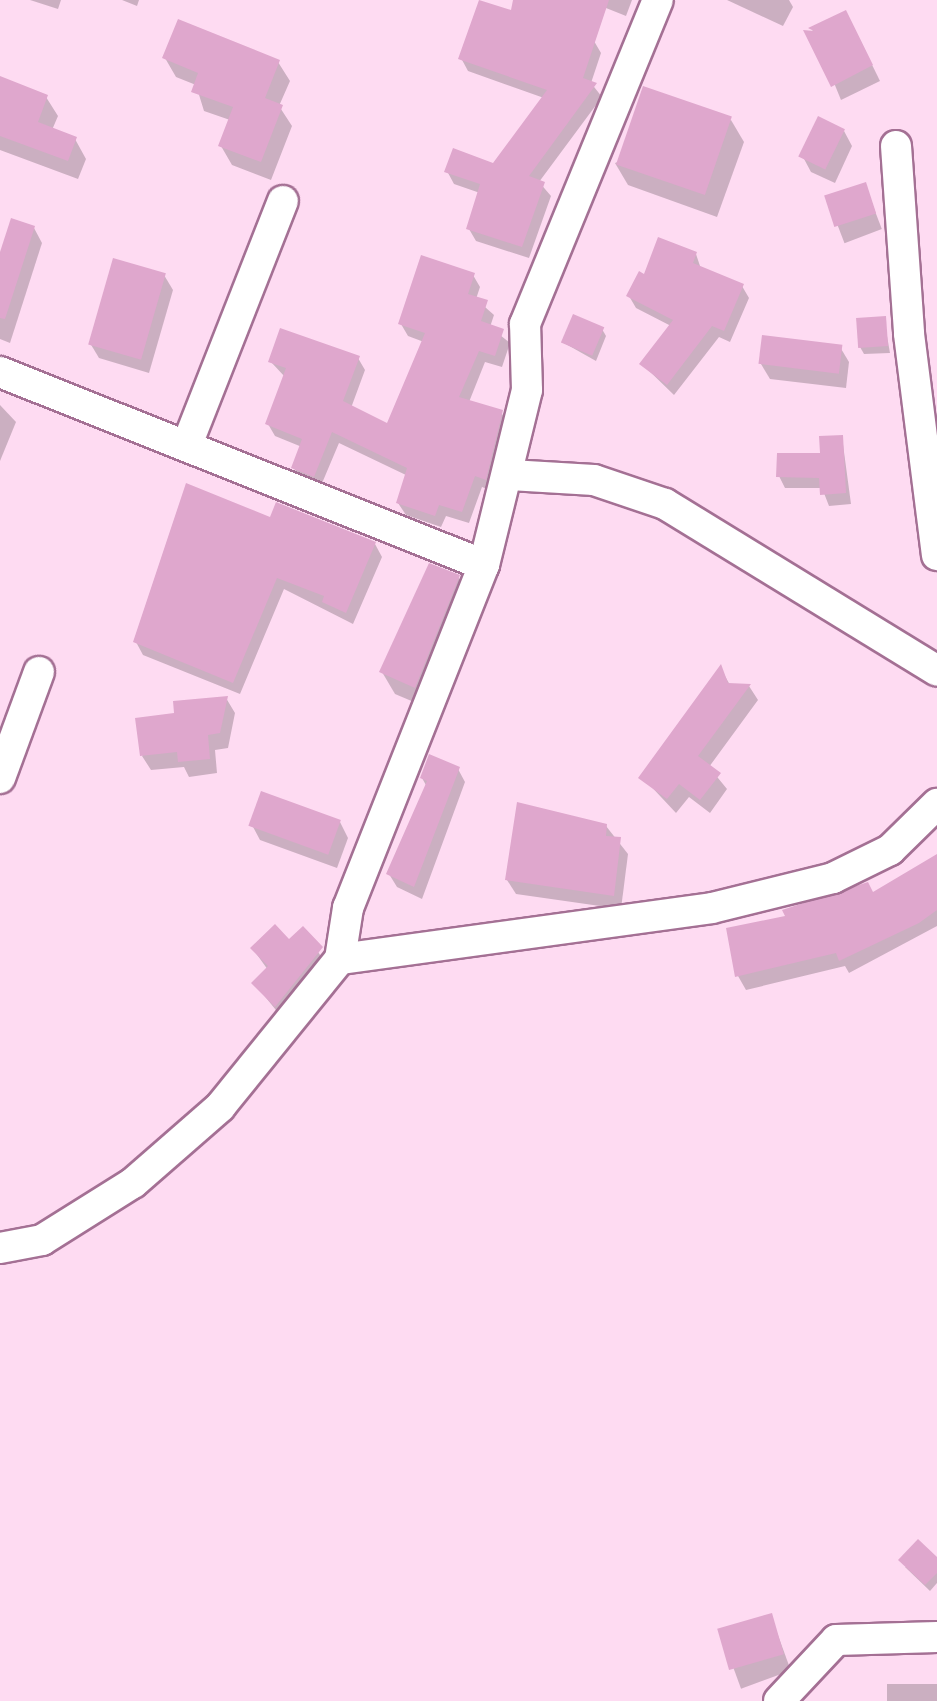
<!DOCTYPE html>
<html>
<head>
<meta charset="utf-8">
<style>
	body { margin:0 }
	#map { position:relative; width:937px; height:1701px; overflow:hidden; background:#fedbf2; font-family:"Archivo Narrow",sans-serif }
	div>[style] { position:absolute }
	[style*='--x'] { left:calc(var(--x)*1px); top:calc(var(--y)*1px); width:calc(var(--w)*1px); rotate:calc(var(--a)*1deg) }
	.shadow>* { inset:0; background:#0003; transform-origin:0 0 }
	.building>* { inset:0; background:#dfa7cd; transform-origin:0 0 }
	.roads { filter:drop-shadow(2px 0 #a47094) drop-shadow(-2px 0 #a47094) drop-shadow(0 2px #a47094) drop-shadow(0 -2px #a47094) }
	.minor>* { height:30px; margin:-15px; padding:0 15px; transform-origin:15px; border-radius:15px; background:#fff }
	span { translate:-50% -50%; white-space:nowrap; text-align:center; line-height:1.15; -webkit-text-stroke:9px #fcf0f8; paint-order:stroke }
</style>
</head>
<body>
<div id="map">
	<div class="shadow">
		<div style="clip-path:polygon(30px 0,61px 0,58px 9px)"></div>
		<div style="clip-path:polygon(122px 0,139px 0,137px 6px)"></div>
		<div style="clip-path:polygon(586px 0,632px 0,626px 16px)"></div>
		<div style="clip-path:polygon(727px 0,789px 0,793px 7px,783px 26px)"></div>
		<div style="clip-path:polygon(854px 28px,880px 81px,841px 100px,812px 29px)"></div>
		<div style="clip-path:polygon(594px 41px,601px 53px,591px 83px,602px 97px,539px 182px,551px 196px,529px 258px,476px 241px,469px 229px,480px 193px,454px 184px,447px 171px,493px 166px,544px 98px,468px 71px,461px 58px)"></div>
		<div style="clip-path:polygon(165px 58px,278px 62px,290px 81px,279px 106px,292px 126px,271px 180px,232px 165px,221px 146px,230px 120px,204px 111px,196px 85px,176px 77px)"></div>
		<div style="clip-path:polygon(0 79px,46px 97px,58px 116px,52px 130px,75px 139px,86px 159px,78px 179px,0 150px)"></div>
		<div style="clip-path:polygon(731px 120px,744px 142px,717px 217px,628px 185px,615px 163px)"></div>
		<div style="clip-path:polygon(844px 131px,852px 146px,835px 183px,811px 172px,803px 157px)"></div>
		<div style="left:865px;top:185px;width:47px;height:40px;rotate:69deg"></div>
		<div style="clip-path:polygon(34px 228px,42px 243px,10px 343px,0 339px,0 260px)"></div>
		<div style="clip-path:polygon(696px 254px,701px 269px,742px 286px,749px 298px,730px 342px,719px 337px,674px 395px,642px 364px,671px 326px,636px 308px,629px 296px,646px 277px)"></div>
		<div style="clip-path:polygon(164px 275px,173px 290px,149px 373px,99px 358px,90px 343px)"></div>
		<div style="clip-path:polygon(473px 275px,480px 287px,476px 299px,494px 315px,490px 327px,510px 343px,502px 367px,485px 362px,469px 402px,501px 412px,508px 424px,492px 491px,482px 487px,469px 523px,446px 516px,441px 527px,406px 515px,398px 503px,408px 476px,339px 443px,320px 488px,301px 480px,294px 468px,302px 447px,275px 436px,268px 424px,285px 377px,271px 362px,358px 358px,365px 370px,351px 408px,388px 426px,424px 342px,408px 336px,401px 324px)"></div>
		<div style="clip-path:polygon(884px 319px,890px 353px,864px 354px,860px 347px)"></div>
		<div style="clip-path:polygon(602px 329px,606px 336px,596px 361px,564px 343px)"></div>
		<div style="clip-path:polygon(840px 347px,849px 362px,846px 388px,770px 379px,761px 364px)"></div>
		<div style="clip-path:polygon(0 405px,16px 422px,0 461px)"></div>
		<div style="clip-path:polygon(842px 437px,851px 504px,829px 506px,822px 488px,785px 488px,779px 476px,822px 456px)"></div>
		<div style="clip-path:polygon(271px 520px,375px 544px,382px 557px,353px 624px,284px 589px,240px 694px,143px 655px,136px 642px)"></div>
		<div style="clip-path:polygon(458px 577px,471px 600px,428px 708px,395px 694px,382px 672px)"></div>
		<div style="clip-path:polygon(721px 669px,730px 685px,749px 686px,758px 700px,709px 767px,727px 789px,710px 813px,689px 797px,676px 813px,646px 781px)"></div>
		<div style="clip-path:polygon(226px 698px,235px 713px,228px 748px,215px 750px,217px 773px,189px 777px,184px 767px,151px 770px,142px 756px,176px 715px)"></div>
		<div style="clip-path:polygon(458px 769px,465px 782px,422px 899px,397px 887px,389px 874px,427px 787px,422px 778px)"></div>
		<div style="clip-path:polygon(340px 822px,348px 838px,337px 868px,260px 840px,252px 825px)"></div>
		<div style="clip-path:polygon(606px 826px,628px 854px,621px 909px,516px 894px,507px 880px)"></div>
		<div style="clip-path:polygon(937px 857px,937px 926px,849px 973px,845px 966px,746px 990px,738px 976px,788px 918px,872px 895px)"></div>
		<div style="clip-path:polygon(303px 930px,329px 968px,284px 1020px,254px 983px,268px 970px,253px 949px,289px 943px)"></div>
		<div style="clip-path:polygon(937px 1561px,937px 1583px,930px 1591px,905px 1567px)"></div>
		<div style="left:771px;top:1616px;width:58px;height:53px;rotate:70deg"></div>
		<div style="left:937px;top:1684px;width:17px;height:50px;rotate:90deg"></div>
	</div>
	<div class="building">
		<div style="clip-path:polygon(479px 0,511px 10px,513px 0,609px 0,583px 78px,597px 83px,529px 176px,545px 182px,522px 247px,466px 229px,480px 184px,444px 172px,453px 148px,493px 163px,547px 90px,458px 59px)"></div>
		<div style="clip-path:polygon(846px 10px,873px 65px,831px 87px,803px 30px,814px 31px,808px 28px)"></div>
		<div style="clip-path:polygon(178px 19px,280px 60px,265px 98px,283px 105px,261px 162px,218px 146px,233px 107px,191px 92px,198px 73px,162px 58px)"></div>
		<div style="clip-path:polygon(0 76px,48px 95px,38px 122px,77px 137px,68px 161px,0 136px)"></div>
		<div style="left:643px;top:86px;width:94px;height:83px;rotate:19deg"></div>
		<div style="left:818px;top:116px;width:30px;height:45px;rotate:26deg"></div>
		<div style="left:866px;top:182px;width:33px;height:44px;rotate:72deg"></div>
		<div style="clip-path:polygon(11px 218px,35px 226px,5px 319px,0 318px,0 252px)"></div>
		<div style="clip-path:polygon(658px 237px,697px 252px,693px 263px,744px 284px,724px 331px,712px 326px,667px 385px,639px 364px,673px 320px,626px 296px,639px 271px,644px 274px)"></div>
		<div style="clip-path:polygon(421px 255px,475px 273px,468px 294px,488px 300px,481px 321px,504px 329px,495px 356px,479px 351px,459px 397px,503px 410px,486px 480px,475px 476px,462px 512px,439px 505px,435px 516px,396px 503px,407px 468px,332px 432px,314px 477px,291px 468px,302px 439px,265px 424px,286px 368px,268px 362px,280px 328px,360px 356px,343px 401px,387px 423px,425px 333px,398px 324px)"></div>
		<div style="left:113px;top:258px;width:55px;height:90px;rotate:16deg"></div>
		<div style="left:573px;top:314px;width:34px;height:31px;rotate:23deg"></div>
		<div style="left:886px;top:316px;width:30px;height:30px;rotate:86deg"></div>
		<div style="left:762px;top:335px;width:81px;height:29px;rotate:7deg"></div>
		<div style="clip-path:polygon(843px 435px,846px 493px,820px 495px,819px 478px,776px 477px,777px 453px,820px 453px,819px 436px)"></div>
		<div style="clip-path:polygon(186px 483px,270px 517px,276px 502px,376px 542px,346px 613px,322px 602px,324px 596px,277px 578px,233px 683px,133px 642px)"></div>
		<div style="clip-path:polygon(429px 563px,460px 575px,415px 688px,379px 672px)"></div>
		<div style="clip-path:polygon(721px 664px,728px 683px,751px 684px,698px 756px,721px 773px,700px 800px,679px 784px,667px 799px,638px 778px)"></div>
		<div style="clip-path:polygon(228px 696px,220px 733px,208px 735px,210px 759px,178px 762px,177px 752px,140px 756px,135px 718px,174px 713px,173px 701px)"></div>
		<div style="clip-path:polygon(429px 754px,460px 767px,414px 887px,386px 874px,427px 781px,420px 778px)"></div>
		<div style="left:261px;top:791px;width:85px;height:37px;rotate:20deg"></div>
		<div style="clip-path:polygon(517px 802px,607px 824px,606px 836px,621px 837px,614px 896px,505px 880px)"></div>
		<div style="clip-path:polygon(937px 854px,937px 910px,919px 923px,839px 961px,836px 953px,735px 977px,726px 928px,785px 916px,782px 910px,868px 882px,873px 892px)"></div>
		<div style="clip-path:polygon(275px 924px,289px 939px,303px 926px,323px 947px,275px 1007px,251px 983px,268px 966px,250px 948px)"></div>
		<div style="clip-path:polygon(918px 1539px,937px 1557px,937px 1573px,925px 1585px,898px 1560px)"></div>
		<div style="left:772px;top:1613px;width:43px;height:57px;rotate:74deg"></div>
	</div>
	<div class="roads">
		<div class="minor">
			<div style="--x:896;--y:146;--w:188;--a:86"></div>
			<div style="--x:909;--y:334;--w:223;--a:82.8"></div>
			<div style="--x:0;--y:372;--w:521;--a:21.74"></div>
			<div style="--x:188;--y:442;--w:259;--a:-68.5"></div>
			<div style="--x:510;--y:475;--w:84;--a:3.4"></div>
			<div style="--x:594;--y:480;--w:75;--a:18.7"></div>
			<div style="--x:665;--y:504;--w:319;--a:31.5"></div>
			<div style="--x:0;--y:778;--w:113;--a:-69.8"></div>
			<div style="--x:340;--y:959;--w:52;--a:-81.1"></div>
			<div style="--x:348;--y:908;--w:369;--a:-68.4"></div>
			<div style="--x:484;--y:565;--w:180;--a:-76.2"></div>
			<div style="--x:527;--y:390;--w:66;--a:-91.7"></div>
			<div style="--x:525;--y:324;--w:350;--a:-67.7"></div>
			<div style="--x:0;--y:1248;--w:43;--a:-10.8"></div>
			<div style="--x:42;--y:1240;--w:107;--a:-32.1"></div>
			<div style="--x:133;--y:1183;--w:116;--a:-41.1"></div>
			<div style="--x:220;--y:1107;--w:191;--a:-51"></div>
			<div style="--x:340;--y:959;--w:375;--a:-7.8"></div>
			<div style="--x:712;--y:908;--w:125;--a:-13.9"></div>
			<div style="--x:833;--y:878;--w:64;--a:-26.2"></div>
			<div style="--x:890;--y:850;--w:66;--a:-44.4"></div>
			<div style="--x:779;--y:1701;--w:83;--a:-46.9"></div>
			<div style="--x:836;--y:1640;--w:101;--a:-1.7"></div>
		</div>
	</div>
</div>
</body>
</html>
